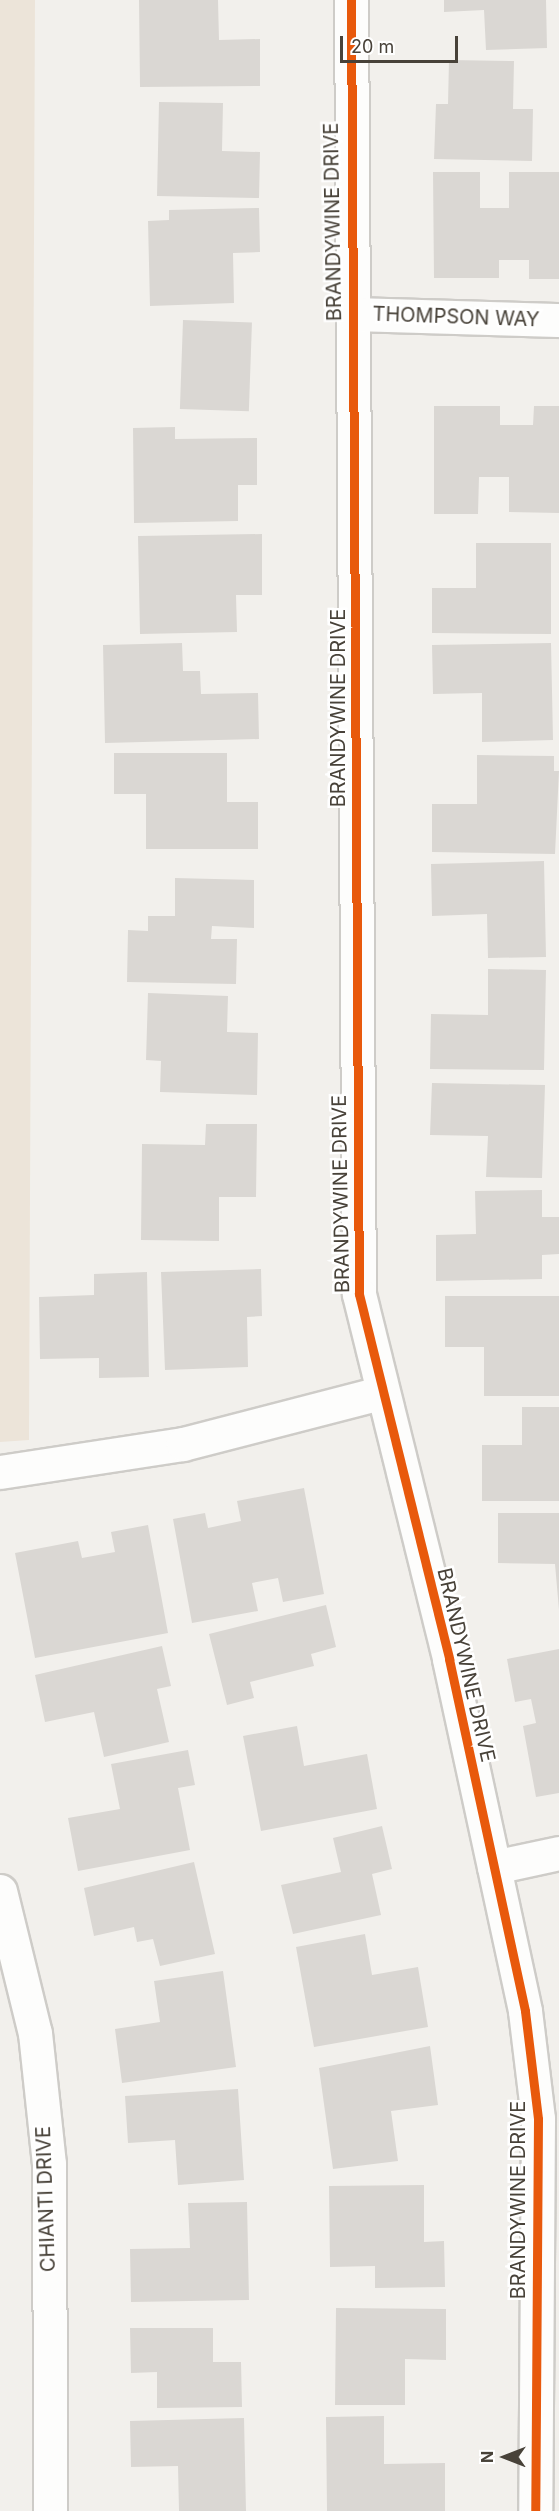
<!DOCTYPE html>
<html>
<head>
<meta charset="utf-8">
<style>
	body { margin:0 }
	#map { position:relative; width:559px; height:2511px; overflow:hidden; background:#f2f0ec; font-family:Inter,sans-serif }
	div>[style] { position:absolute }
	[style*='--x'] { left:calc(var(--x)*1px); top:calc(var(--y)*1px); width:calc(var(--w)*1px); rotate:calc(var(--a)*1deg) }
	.commercial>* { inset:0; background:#ece4d9 }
	.building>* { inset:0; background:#dad7d3; transform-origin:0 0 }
	.roads { filter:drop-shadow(2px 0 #ceccc8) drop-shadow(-2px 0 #ceccc8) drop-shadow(0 2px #ceccc8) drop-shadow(0 -2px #ceccc8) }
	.street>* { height:33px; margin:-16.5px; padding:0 16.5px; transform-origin:16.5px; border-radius:16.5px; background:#fdfdfc }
	.cycleway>* { height:9px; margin:-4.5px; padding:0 4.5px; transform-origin:4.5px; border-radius:4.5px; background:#e8590c }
	span { translate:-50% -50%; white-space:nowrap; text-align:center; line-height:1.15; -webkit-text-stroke:5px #fff; paint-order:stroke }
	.street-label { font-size:20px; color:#484239 }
	.north { position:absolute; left:475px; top:2427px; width:60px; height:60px; -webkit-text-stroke:4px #fff; paint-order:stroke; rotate:270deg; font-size:16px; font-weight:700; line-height:24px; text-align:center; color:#484239 }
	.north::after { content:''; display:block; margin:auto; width:21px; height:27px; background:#484239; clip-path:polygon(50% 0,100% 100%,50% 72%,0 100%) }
	.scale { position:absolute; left:340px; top:36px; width:118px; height:27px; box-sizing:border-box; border:3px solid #484239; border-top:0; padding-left:8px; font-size:18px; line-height:21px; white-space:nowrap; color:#484239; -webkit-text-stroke:4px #fff; paint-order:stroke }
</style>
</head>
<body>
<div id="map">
	<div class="commercial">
		<div style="clip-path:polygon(0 0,35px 0,29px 1440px,0 1442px)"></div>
	</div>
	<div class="building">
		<div style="clip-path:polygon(139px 0,218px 0,219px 40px,260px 39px,260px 86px,140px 87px)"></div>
		<div style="clip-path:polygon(444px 0,546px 0,547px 48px,486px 50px,484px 10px,444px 12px)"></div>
		<div style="clip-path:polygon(449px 60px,514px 61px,513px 109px,533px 109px,532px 161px,434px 159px,436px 104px,448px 104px)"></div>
		<div style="clip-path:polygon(159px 102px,223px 103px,222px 151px,260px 152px,259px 198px,157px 196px)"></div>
		<div style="clip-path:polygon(433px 172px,480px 172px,480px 208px,509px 208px,509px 172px,559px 172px,559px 279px,529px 279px,529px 260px,499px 260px,499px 278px,434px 278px)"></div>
		<div style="clip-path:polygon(259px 208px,260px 252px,233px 253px,234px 303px,150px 306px,148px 221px,169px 220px,169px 210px)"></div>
		<div style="left:183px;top:320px;width:69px;height:89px;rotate:2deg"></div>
		<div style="clip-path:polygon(434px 406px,500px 406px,500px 425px,533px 425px,534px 406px,559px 406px,559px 513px,509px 512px,509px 477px,479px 477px,478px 514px,434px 514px)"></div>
		<div style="clip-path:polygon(175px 427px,175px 439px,257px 438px,257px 485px,238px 485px,238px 521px,134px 523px,133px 428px)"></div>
		<div style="clip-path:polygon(262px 534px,262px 595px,236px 595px,237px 632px,140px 634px,138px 536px)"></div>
		<div style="clip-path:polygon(476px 543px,551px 543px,551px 634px,432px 633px,432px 588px,476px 588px)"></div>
		<div style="clip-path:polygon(182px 643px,183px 671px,200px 671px,201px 694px,258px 693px,259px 739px,105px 743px,103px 645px)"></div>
		<div style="clip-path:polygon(551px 643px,553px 740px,482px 742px,482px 693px,433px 694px,432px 645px)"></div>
		<div style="clip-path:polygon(114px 753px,227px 753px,227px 802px,258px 802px,258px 849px,146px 849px,146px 794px,114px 794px)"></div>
		<div style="clip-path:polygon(477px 755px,554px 756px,554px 771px,559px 771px,555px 854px,432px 852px,432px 804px,477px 804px)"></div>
		<div style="clip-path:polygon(544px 861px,546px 957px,488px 958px,487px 914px,432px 916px,431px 864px)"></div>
		<div style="clip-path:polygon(175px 878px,254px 880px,254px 928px,212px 926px,211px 939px,237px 939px,236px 984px,127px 982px,128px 930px,148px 931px,148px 916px,175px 916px)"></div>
		<div style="clip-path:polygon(488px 969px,546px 970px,544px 1070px,430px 1069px,431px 1014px,488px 1015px)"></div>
		<div style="clip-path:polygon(148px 993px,228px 996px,227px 1032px,258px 1033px,257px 1095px,160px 1092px,161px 1061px,146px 1060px)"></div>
		<div style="clip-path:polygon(432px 1083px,545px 1085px,542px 1178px,486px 1177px,488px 1136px,430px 1135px)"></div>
		<div style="clip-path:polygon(206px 1124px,257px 1124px,256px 1197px,219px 1197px,219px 1241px,141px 1240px,142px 1144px,205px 1145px)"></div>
		<div style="clip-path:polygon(542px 1190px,542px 1217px,559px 1217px,559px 1254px,542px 1255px,542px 1279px,436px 1281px,436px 1235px,476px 1234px,475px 1191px)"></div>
		<div style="clip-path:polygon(261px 1269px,262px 1316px,247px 1317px,248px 1367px,165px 1370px,161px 1272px)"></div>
		<div style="clip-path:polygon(147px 1272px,149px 1377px,99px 1378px,99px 1358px,40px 1359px,39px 1297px,94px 1295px,94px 1274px)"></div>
		<div style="clip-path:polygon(445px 1296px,559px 1296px,559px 1396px,484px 1396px,484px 1347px,445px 1347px)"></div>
		<div style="clip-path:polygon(522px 1407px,559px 1407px,559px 1501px,482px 1501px,482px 1445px,522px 1445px)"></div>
		<div style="clip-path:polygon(304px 1488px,324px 1594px,283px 1602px,278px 1578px,252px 1583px,258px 1611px,192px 1623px,173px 1519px,205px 1513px,208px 1528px,241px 1521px,237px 1501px)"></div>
		<div style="clip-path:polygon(498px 1513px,559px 1513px,559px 1610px,555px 1564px,498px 1563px)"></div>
		<div style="clip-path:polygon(148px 1525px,168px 1633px,35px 1658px,15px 1553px,78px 1541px,82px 1558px,115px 1552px,111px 1532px)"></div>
		<div style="clip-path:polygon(326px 1605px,336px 1647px,311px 1654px,314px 1666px,250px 1682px,254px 1698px,227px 1705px,209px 1634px)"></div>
		<div style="clip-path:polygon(162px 1646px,171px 1686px,157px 1689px,169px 1742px,104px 1757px,94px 1712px,45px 1722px,35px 1675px)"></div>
		<div style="clip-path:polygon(559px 1649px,559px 1793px,536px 1797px,523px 1726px,536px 1723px,531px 1699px,515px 1702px,507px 1659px)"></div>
		<div style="clip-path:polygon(297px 1726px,304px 1766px,367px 1754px,377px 1809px,261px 1831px,243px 1736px)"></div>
		<div style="clip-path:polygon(188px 1750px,195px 1785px,178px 1788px,190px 1850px,78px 1871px,68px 1818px,120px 1809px,111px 1764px)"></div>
		<div style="clip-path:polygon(382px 1826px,392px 1869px,372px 1874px,381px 1915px,293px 1934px,281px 1885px,341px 1872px,333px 1838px)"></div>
		<div style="clip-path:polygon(194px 1862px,215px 1954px,160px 1966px,153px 1939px,137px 1942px,134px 1927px,94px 1936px,84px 1888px)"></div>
		<div style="clip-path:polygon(365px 1934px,372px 1975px,418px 1967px,428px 2027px,314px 2047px,296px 1947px)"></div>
		<div style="clip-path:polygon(223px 1971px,236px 2067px,122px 2083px,115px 2029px,160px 2022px,154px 1981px)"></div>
		<div style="clip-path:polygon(430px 2046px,438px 2105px,391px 2111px,398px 2161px,333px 2169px,319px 2068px)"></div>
		<div style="clip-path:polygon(238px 2089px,244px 2180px,178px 2185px,175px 2140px,128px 2143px,125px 2096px)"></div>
		<div style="clip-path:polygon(424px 2185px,424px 2242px,444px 2241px,445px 2287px,375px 2288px,375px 2266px,330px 2267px,329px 2186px)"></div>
		<div style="clip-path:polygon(247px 2202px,249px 2300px,131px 2302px,130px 2249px,190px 2248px,188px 2203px)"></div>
		<div style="clip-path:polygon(336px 2308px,446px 2309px,446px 2360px,405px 2359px,405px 2405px,335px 2405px)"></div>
		<div style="clip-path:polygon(130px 2328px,213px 2328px,213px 2362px,241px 2362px,242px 2407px,157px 2408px,157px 2372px,131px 2373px)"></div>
		<div style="clip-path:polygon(384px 2416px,384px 2464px,445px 2463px,445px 2511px,327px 2511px,326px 2417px)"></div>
		<div style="clip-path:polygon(244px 2418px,246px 2511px,179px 2511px,178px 2466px,131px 2467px,130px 2421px)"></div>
	</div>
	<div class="roads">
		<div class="street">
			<div style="--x:351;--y:0;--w:1294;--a:89.65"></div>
			<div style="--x:359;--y:1294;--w:376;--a:76.1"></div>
			<div style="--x:449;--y:1659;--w:360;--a:77.8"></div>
			<div style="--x:525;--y:2011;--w:109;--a:83.1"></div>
			<div style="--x:538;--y:2119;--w:392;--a:90.4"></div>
			<div style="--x:353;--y:314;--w:206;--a:1.7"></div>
			<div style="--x:0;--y:1472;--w:185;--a:-8.7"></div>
			<div style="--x:183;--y:1444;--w:203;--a:-14.5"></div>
			<div style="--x:494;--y:1867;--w:66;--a:-12.2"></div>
			<div style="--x:0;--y:1891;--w:146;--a:76.2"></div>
			<div style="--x:35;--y:2033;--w:132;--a:83.9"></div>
			<div style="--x:49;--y:2164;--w:347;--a:89.8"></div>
		</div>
	</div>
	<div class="cycleway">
		<div style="--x:351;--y:0;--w:1294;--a:89.65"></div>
		<div style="--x:359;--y:1294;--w:376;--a:76.1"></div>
		<div style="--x:449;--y:1659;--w:360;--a:77.8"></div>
		<div style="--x:525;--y:2011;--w:109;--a:83.1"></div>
		<div style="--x:538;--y:2119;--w:392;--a:90.4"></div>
	</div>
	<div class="street-label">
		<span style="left:333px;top:222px;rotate:-91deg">BRANDYWINE DRIVE</span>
		<span style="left:456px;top:317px;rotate:2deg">THOMPSON WAY</span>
		<span style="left:338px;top:708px;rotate:-90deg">BRANDYWINE DRIVE</span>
		<span style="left:341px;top:1194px;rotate:-91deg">BRANDYWINE DRIVE</span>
		<span style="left:466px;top:1665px;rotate:77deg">BRANDYWINE DRIVE</span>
		<span style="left:46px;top:2199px;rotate:-92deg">CHIANTI DRIVE</span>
		<span style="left:518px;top:2200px;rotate:-90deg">BRANDYWINE DRIVE</span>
	</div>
	<div class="north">N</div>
	<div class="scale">20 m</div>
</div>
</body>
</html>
